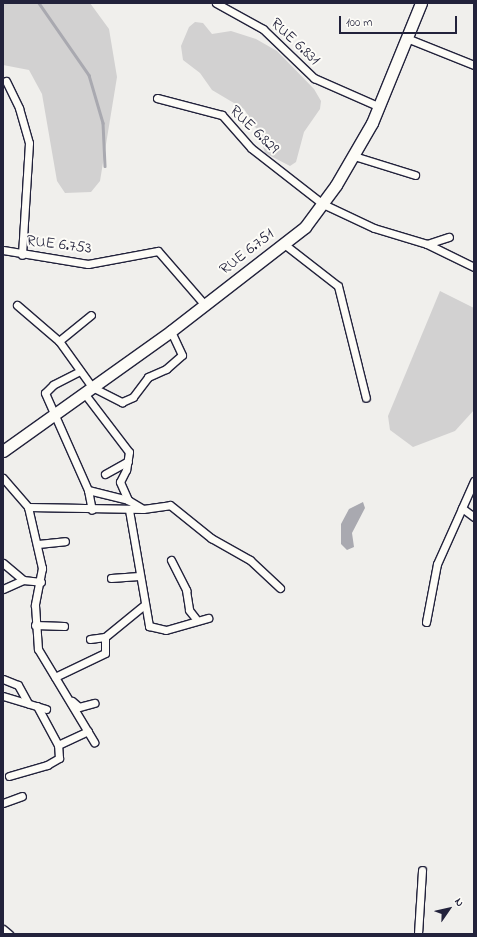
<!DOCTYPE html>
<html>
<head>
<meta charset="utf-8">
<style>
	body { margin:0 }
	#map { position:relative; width:477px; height:937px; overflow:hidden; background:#f0efec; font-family:"Indie Flower",sans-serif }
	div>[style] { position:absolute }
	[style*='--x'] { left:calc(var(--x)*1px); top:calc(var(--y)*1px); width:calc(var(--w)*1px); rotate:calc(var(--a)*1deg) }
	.green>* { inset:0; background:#d2d1d1 }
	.water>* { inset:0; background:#a9a9b0 }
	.stream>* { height:2.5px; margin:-1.25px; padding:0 1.25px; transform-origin:1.25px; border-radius:1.25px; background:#a9a9b0 }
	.roads { filter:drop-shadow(1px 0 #22223b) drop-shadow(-1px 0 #22223b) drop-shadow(0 1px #22223b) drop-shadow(0 -1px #22223b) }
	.street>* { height:7px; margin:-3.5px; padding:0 3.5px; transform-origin:3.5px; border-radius:3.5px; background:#fdfcf7 }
	.primary>* { height:11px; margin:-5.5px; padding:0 5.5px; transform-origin:5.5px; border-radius:5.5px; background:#fdfcf7 }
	span { translate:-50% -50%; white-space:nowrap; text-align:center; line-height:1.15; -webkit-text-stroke:4px #fdfcf7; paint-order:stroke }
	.street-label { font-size:16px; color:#22223b }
	.frame { position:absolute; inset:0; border:4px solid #22223b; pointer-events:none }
	.north { position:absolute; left:429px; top:889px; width:40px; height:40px; -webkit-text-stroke:3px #fdfcf7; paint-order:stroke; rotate:56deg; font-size:11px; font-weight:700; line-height:16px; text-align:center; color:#22223b }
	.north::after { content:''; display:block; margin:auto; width:14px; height:18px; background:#22223b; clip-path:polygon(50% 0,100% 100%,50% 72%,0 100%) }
	.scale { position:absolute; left:339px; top:16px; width:118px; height:18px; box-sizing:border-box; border:2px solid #22223b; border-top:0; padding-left:5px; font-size:12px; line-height:14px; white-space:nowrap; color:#22223b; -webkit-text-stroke:3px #fdfcf7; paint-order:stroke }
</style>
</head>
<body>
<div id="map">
	<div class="green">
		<div style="clip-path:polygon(3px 3px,90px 3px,109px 29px,117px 77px,100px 181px,91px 192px,65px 193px,57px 181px,42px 94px,29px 70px,3px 65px)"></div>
		<div style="clip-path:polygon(195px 22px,203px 23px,212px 34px,231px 31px,256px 39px,277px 51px,314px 89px,321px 101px,320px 109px,304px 132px,296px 162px,290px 166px,265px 153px,259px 133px,244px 109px,212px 90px,200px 73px,183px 60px,181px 46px,189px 27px)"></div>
		<div style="clip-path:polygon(440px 291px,474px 308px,474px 410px,455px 431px,413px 447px,390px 430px,388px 416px)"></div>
	</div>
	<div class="water">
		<div style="clip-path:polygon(363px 502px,365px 508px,352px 533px,354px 547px,347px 550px,341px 544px,341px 524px,349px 509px)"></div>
	</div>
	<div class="stream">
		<div style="--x:39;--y:3;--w:88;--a:55.2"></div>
		<div style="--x:89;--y:75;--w:50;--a:73.7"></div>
		<div style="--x:103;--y:123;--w:43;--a:87.3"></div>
	</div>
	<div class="roads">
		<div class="street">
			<div style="--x:216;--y:3;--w:54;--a:29"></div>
			<div style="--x:263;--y:29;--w:71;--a:43.9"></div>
			<div style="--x:314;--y:78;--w:72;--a:23.7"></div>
			<div style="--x:409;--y:39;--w:70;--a:21.8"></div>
			<div style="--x:6;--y:81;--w:30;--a:64"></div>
			<div style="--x:19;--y:108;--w:36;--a:74"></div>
			<div style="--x:29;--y:143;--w:112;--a:93.6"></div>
			<div style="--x:157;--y:98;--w:67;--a:14.7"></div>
			<div style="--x:222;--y:115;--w:44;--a:48.7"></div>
			<div style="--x:251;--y:148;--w:91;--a:37.9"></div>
			<div style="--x:323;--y:204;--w:56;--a:25.2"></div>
			<div style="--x:374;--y:228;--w:55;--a:16.8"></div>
			<div style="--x:427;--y:244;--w:52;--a:26.1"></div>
			<div style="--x:354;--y:156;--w:64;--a:17.3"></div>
			<div style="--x:284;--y:244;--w:68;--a:37.9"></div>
			<div style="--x:338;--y:286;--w:115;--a:76"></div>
			<div style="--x:427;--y:244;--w:23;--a:-18"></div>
			<div style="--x:3;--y:250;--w:86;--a:9.4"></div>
			<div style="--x:88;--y:264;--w:71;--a:-10.5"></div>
			<div style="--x:158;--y:251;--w:72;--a:49"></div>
			<div style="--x:17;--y:305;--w:55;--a:40.6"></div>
			<div style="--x:59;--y:341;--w:57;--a:54.3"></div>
			<div style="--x:92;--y:387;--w:34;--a:27"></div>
			<div style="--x:122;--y:402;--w:12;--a:-24"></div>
			<div style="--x:133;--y:397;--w:25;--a:-53"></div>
			<div style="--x:148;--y:377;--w:20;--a:-24"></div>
			<div style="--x:166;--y:369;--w:21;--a:-41"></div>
			<div style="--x:182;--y:355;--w:26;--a:-115"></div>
			<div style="--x:59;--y:341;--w:41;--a:-39.1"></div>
			<div style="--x:80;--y:371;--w:30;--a:153"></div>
			<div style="--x:53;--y:385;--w:11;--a:135"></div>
			<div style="--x:45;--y:393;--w:106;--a:66.1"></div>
			<div style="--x:88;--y:490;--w:20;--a:79"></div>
			<div style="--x:84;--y:393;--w:74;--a:52.7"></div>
			<div style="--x:129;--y:452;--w:18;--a:99"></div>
			<div style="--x:126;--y:470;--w:13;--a:117"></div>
			<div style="--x:120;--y:482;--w:20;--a:66"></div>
			<div style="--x:105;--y:474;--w:26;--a:-29"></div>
			<div style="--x:3;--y:478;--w:38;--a:49"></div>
			<div style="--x:28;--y:507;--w:115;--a:1"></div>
			<div style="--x:474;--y:481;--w:30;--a:114"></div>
			<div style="--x:462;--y:508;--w:15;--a:37"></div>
			<div style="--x:88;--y:490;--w:41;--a:14"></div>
			<div style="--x:128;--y:500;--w:17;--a:31"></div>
			<div style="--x:143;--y:509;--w:27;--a:-8"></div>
			<div style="--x:170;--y:505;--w:53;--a:38.8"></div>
			<div style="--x:211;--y:538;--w:45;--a:29.4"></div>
			<div style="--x:250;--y:560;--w:41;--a:43"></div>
			<div style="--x:28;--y:507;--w:63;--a:77.1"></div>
			<div style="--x:42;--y:568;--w:38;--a:101"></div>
			<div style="--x:35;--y:605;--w:44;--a:86.1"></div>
			<div style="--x:38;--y:649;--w:109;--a:58.9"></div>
			<div style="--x:129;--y:510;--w:118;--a:80.2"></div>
			<div style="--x:149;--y:626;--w:17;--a:13"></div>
			<div style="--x:166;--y:630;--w:44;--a:-15.9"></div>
			<div style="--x:38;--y:544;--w:27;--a:-6"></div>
			<div style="--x:171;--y:560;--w:34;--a:63"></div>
			<div style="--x:186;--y:590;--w:20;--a:81"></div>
			<div style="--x:189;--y:610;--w:11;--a:52"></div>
			<div style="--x:3;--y:563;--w:26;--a:40"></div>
			<div style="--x:111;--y:578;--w:28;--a:-4"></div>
			<div style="--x:3;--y:589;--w:22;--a:-24"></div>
			<div style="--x:23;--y:580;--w:18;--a:6"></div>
			<div style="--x:426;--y:622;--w:59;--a:-79.3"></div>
			<div style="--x:437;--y:564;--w:61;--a:-65.9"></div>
			<div style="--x:35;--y:625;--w:29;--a:2"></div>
			<div style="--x:90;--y:639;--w:15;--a:-8"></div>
			<div style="--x:55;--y:677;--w:55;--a:-25.6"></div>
			<div style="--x:105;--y:653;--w:16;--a:-90"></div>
			<div style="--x:105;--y:637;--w:49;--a:-39.2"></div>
			<div style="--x:3;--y:679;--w:16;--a:22"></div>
			<div style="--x:18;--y:685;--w:21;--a:61"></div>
			<div style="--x:3;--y:696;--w:45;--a:16.8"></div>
			<div style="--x:72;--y:701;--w:9;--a:41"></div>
			<div style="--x:79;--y:707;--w:16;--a:-15"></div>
			<div style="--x:58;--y:745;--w:33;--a:-25"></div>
			<div style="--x:9;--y:776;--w:40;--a:-16"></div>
			<div style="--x:47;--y:765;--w:14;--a:-30"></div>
			<div style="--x:59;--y:758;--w:13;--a:-94"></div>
			<div style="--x:58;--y:745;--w:44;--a:-118.3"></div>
			<div style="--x:3;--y:803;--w:20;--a:-20"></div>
			<div style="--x:3;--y:929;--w:8;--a:40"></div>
			<div style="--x:418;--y:934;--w:64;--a:-86.4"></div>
		</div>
		<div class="primary">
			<div style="--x:3;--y:451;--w:206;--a:-35.5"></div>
			<div style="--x:171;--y:331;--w:170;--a:-37.8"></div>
			<div style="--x:305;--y:227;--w:52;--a:-53.6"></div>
			<div style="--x:336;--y:185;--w:72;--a:-59.9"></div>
			<div style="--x:372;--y:123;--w:130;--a:-67.8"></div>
		</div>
	</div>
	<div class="street-label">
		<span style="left:295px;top:42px;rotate:43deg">RUE 6.831</span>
		<span style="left:254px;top:130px;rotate:44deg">RUE 6.829</span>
		<span style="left:59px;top:245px;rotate:7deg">RUE 6.753</span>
		<span style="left:247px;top:252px;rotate:-38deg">RUE 6.751</span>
	</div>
	<div class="frame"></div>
	<div class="north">N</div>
	<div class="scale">100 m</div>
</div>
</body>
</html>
